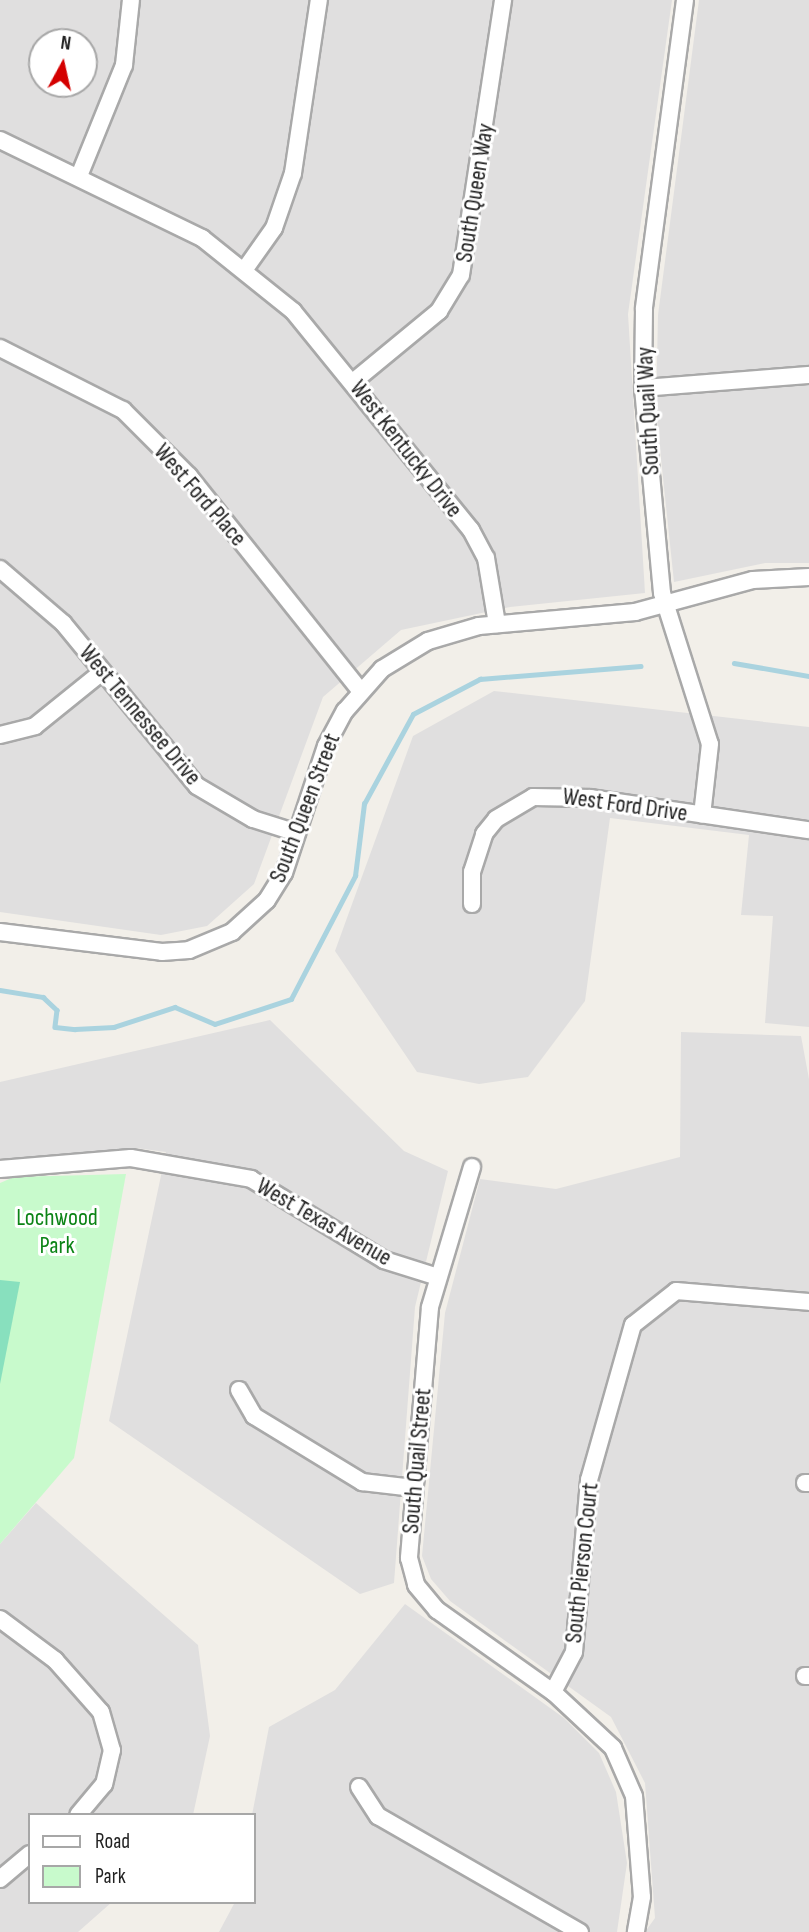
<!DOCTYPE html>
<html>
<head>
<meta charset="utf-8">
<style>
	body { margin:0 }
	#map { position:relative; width:809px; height:1932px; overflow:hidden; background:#f2efe9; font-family:"Sofia Sans Condensed",sans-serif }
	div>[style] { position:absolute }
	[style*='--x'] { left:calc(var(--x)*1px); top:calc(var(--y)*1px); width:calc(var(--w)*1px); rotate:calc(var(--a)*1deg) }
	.residential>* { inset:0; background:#e0dfdf }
	.park>* { inset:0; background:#c8facc }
	.pitch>* { inset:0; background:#88e0be }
	.stream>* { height:4.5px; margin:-2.25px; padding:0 2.25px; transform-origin:2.25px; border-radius:2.25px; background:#aad3df }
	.roads { filter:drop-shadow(2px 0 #a9a9a9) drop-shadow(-2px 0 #a9a9a9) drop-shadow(0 2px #a9a9a9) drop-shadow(0 -2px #a9a9a9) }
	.minor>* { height:16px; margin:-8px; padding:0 8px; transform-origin:8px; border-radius:8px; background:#fff }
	span { translate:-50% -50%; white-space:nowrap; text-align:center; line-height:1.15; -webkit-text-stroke:6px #fff; paint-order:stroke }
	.street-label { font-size:24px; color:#222 }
	.park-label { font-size:24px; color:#0c8416 }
	.legend { position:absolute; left:28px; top:1813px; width:228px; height:91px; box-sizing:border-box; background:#fff; border:2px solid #a7a7a7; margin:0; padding:9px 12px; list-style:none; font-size:21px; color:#222 }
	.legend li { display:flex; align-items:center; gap:14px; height:35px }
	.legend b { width:35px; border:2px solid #a7a7a7 }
	.north { position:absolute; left:28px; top:28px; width:70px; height:70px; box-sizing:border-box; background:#fff; border:2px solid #a7a7a7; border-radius:50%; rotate:8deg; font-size:19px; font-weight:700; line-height:28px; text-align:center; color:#222 }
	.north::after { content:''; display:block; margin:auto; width:24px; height:32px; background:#d40000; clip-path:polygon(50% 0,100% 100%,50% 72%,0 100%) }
</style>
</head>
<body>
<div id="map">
	<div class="residential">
		<div style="clip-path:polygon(evenodd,0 0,672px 0,628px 314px,645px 593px,510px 607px,401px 630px,323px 697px,254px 884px,207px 926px,161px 935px,0 912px,0 0,42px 42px,84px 42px,84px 84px,42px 84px,42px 42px)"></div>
		<div style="clip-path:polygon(699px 0,809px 0,809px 563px,765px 563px,674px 582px,656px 411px,658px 315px)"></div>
		<div style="clip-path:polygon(494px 691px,809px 727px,809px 1027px,765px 1023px,773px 916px,741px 915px,749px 835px,610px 818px,585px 1001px,528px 1077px,479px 1084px,417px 1072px,335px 951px,413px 736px)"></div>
		<div style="clip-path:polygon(270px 1020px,404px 1151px,448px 1171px,415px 1307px,394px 1583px,360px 1594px,109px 1421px,166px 1152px,136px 1148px,0 1159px,0 1082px)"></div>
		<div style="clip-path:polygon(681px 1032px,801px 1036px,809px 1079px,809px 1932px,645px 1932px,655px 1918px,645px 1783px,611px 1717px,450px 1601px,431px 1579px,422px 1556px,445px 1313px,480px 1179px,556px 1189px,680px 1157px)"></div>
		<div style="clip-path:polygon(36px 1503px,198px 1645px,210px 1736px,193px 1815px,30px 1815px,30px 1902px,112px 1902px,78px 1932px,0 1932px,0 1544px)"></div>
		<div style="clip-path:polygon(405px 1604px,564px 1718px,599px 1753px,616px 1792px,627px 1863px,617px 1932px,219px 1932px,235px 1902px,254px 1902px,252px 1815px,269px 1727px,335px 1690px)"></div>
	</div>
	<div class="park">
		<div style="clip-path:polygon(126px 1174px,74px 1458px,0 1544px,0 1183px,14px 1177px)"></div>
	</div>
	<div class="pitch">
		<div style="clip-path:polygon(0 1280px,20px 1282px,0 1384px)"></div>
	</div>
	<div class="stream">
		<div style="--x:734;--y:663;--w:76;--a:9.8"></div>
		<div style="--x:0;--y:990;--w:44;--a:9.2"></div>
		<div style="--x:43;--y:997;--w:19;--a:43"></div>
		<div style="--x:57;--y:1010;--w:17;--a:97"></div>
		<div style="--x:55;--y:1027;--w:20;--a:6"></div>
		<div style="--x:75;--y:1029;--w:39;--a:-3"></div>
		<div style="--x:114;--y:1027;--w:64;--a:-18.2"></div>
		<div style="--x:175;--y:1007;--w:43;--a:23"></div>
		<div style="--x:215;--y:1024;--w:80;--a:-18.2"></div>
		<div style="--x:291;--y:999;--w:139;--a:-62.5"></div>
		<div style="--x:355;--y:876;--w:73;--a:-82.9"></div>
		<div style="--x:364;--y:804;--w:102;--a:-61.4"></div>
		<div style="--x:413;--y:714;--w:76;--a:-27.6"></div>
		<div style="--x:480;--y:679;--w:161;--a:-4.6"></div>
	</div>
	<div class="roads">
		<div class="minor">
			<div style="--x:685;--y:0;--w:312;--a:97.6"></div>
			<div style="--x:644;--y:309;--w:79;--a:90.7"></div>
			<div style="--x:643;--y:388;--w:206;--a:84.7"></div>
			<div style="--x:662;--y:593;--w:158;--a:72.4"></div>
			<div style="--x:710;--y:744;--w:71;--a:96.4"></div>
			<div style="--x:0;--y:140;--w:225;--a:25.9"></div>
			<div style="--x:202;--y:238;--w:117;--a:38.7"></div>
			<div style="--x:293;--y:311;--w:282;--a:50.9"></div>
			<div style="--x:471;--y:530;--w:32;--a:62"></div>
			<div style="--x:486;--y:558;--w:67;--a:80.5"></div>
			<div style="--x:79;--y:176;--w:120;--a:-67.9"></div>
			<div style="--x:124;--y:65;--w:65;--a:-83.9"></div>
			<div style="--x:245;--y:269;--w:50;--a:-54.7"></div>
			<div style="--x:274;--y:228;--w:58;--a:-70.9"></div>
			<div style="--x:293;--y:173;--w:175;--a:-81.5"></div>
			<div style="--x:0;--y:348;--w:138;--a:26.8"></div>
			<div style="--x:123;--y:410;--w:93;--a:45"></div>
			<div style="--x:189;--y:476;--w:274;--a:51.4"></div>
			<div style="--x:353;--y:382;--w:112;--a:-39.5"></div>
			<div style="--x:439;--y:311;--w:42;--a:-58.6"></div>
			<div style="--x:461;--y:275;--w:278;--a:-81.3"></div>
			<div style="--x:643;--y:388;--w:167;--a:-4.5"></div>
			<div style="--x:0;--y:569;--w:83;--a:40.6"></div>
			<div style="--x:63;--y:623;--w:211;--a:50.6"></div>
			<div style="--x:197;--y:786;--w:65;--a:30.5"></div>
			<div style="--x:253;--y:819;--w:46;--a:17.7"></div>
			<div style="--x:0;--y:735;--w:36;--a:-14"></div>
			<div style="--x:35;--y:726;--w:86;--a:-38.9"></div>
			<div style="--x:472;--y:904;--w:32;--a:-90"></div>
			<div style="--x:472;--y:872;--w:40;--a:-72"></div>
			<div style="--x:484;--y:834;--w:19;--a:-51"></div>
			<div style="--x:496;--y:819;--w:43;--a:-30.7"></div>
			<div style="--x:533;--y:797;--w:58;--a:1"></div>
			<div style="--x:591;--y:798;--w:220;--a:8.4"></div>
			<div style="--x:0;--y:932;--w:163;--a:7"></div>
			<div style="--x:162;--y:952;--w:27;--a:-4"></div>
			<div style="--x:189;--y:950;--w:47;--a:-22.7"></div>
			<div style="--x:232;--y:932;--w:47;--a:-42.4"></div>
			<div style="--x:267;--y:900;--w:32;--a:-58"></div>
			<div style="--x:284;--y:873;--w:134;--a:-71.7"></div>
			<div style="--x:326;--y:746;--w:40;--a:-62"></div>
			<div style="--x:345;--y:711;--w:56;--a:-48.6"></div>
			<div style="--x:382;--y:669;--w:54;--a:-31.3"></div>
			<div style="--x:428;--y:641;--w:53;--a:-16.4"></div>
			<div style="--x:479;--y:626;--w:157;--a:-5.1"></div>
			<div style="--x:635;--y:612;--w:122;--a:-15.2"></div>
			<div style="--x:753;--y:580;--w:56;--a:-3.1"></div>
			<div style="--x:472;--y:1167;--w:146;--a:106.7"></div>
			<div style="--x:430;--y:1307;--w:252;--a:94.8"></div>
			<div style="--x:409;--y:1558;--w:28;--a:75"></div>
			<div style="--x:416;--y:1585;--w:33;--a:50"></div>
			<div style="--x:437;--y:1610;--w:142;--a:35.3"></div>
			<div style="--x:553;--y:1692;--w:82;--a:43"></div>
			<div style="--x:613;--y:1748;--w:52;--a:66.4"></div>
			<div style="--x:634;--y:1796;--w:101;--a:85.5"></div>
			<div style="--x:642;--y:1897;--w:36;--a:100"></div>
			<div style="--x:0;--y:1169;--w:131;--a:-4.8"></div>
			<div style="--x:131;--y:1158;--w:122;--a:9.9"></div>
			<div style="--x:251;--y:1179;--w:156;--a:31.3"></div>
			<div style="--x:384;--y:1260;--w:57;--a:17.5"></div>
			<div style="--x:239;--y:1390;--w:30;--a:60"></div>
			<div style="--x:254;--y:1416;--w:127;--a:31.4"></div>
			<div style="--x:362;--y:1482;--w:52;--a:6.6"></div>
			<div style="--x:805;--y:1483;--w:4;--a:0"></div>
			<div style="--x:0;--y:1619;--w:69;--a:36.7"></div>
			<div style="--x:55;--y:1660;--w:69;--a:48.5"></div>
			<div style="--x:101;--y:1712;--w:40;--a:74"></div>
			<div style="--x:112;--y:1750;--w:35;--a:103"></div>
			<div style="--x:104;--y:1784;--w:40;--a:130"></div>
			<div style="--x:805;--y:1676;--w:4;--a:0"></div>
			<div style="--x:553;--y:1692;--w:45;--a:-62.3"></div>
			<div style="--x:574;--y:1652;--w:173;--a:-85"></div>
			<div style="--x:589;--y:1480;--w:161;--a:-74.2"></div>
			<div style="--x:633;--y:1325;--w:55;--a:-38.3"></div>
			<div style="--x:676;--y:1291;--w:133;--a:4.7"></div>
			<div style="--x:359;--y:1787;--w:35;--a:57"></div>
			<div style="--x:378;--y:1816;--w:233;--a:29.9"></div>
			<div style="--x:0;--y:1879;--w:39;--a:-40"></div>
		</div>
	</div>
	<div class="street-label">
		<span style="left:475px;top:193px;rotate:-81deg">South Queen Way</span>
		<span style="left:648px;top:411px;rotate:-93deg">South Quail Way</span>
		<span style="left:406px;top:449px;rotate:52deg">West Kentucky Drive</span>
		<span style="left:200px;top:495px;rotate:49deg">West Ford Place</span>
		<span style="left:140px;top:715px;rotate:50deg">West Tennessee Drive</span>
		<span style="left:625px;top:805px;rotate:8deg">West Ford Drive</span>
		<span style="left:305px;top:808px;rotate:-69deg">South Queen Street</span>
		<span style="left:324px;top:1222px;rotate:30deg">West Texas Avenue</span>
		<span style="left:417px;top:1461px;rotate:-85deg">South Quail Street</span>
		<span style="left:582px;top:1563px;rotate:-84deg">South Pierson Court</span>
	</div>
	<div class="park-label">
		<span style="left:57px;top:1232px">Lochwood<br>Park</span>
	</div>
	<ul class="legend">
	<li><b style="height:9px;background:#fff"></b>Road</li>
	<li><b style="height:19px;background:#c8facc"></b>Park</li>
	</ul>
	<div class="north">N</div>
</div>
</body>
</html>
